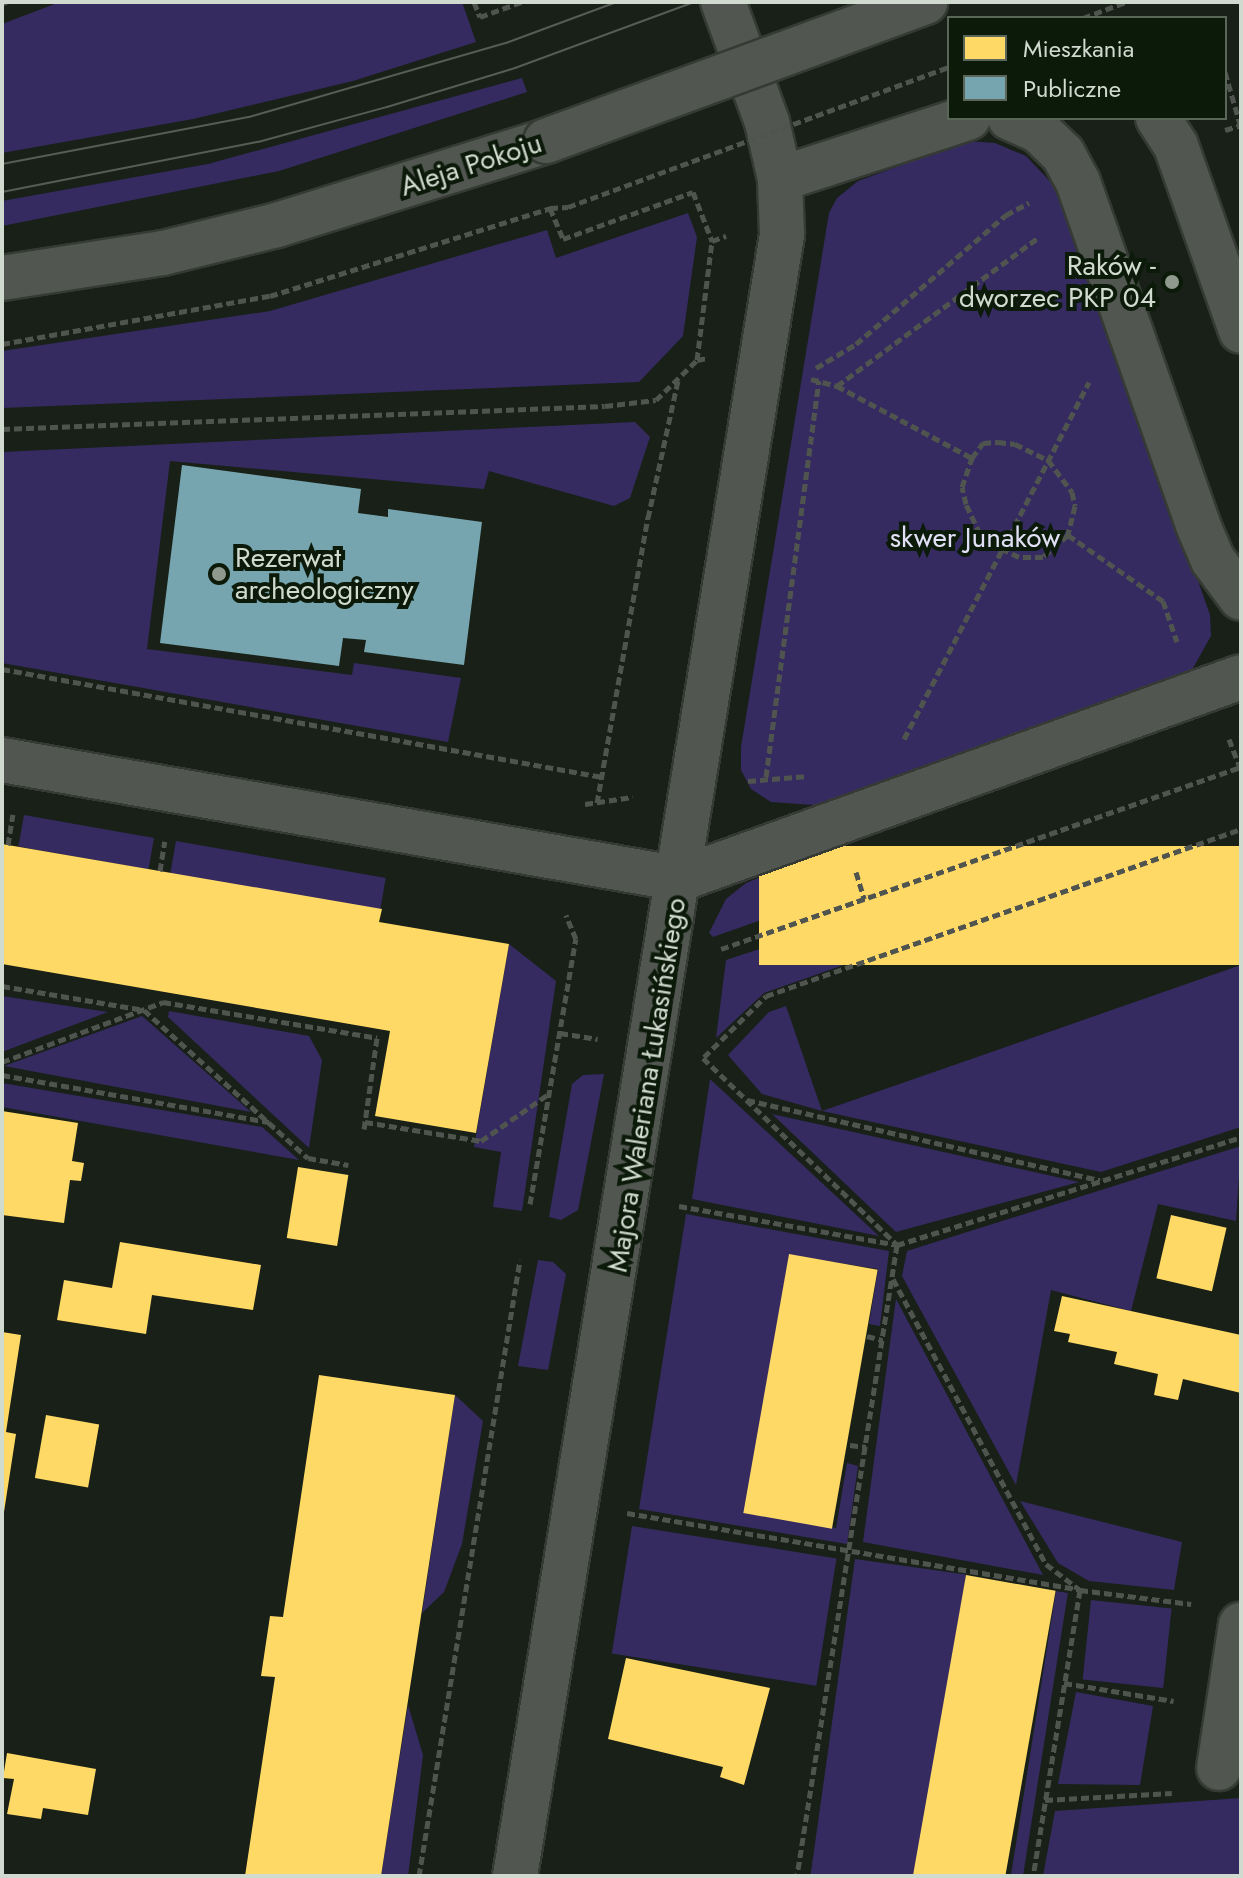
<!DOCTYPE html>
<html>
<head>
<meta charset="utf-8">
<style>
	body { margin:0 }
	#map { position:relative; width:1243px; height:1878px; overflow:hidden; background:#182017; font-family:Jost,sans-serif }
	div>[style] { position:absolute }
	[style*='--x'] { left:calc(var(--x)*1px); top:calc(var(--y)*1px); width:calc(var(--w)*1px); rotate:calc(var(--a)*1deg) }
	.green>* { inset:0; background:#352b61; transform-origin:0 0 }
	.homes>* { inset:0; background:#ffd966; transform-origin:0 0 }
	.public>* { inset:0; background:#76a5af }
	.path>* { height:5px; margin-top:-2.5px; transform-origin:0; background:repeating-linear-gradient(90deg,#4f554e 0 8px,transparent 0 12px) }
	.roads { filter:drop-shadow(2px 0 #353b34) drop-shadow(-2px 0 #353b34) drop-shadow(0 2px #353b34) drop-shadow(0 -2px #353b34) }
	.minor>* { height:44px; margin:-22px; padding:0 22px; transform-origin:22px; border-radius:22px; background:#515750 }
	.tram>* { height:2px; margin:-1px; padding:0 1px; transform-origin:1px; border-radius:1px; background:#565c56 }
	.path-bridge>* { height:5px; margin-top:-2.5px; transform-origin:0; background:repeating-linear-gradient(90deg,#4f554e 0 8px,transparent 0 12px) }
	.bridges { filter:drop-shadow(2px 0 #353b34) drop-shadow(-2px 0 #353b34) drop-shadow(0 2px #353b34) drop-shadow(0 -2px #353b34) }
	.minor-bridge>* { height:44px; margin:-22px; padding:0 22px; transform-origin:22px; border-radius:22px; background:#515750 }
	.dots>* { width:22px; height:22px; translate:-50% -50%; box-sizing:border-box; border:4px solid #0c1a0a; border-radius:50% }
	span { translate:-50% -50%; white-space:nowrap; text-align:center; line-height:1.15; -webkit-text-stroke:8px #0c1a0a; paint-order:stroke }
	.street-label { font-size:28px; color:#d0dace }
	.poi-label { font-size:28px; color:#d0dace }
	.right { translate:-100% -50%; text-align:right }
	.left { translate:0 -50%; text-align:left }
	.park-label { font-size:28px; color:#e1e0f5 }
	.frame { position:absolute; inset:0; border:4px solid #d0dace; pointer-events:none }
	.legend { position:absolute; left:947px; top:16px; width:280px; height:104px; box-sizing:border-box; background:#0c1a0a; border:2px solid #5a6758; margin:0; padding:10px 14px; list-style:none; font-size:24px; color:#d0dace }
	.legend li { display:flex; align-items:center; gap:16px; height:40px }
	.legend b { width:40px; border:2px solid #5a6758 }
</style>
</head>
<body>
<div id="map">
	<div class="green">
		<div style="clip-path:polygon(60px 2px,462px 2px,476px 42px,353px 81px,193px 119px,2px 153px,2px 24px)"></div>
		<div style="clip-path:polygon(522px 78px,527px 92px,279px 171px,2px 226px,2px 201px,208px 164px)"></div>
		<div style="clip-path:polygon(967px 141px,995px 143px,1026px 156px,1063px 195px,1210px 615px,1211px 636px,1193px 668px,1176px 678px,814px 805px,771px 802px,751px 789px,741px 770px,741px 747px,829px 213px,837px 198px,858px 181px)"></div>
		<div style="clip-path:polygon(688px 213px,697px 237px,683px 336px,639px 382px,2px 408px,2px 351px,270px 311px,547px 230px,556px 258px)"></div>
		<div style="clip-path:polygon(635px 422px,650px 437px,630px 498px,614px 506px,489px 471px,484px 489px,170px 461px,147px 649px,352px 675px,354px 663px,461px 678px,448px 742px,2px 663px,2px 452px)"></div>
		<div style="left:24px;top:815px;width:132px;height:32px;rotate:10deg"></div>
		<div style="left:176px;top:841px;width:213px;height:33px;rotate:10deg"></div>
		<div style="clip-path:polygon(829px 849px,843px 891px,713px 937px,709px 933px,726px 899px,746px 883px)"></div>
		<div style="clip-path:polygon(842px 922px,855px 961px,764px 993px,716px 1038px,726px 960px)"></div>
		<div style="clip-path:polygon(509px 944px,556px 981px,522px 1211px,493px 1207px,501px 1152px,474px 1147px)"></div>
		<div style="clip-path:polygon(1241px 965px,1241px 1127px,1101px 1172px,822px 1111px,762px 1094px,728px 1055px,769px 1012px,786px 1006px,822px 1111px)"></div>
		<div style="clip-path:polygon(2px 996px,108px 1012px,2px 1052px)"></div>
		<div style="clip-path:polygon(169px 1011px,309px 1036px,322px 1060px,309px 1148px,168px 1017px)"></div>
		<div style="clip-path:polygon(142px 1016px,251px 1112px,4px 1066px)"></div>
		<div style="clip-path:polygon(604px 1074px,578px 1210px,561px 1220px,549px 1217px,572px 1084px,583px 1075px)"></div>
		<div style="clip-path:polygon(710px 1079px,879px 1236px,692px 1199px)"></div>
		<div style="clip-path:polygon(2px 1083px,262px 1127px,299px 1160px,2px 1107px)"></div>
		<div style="clip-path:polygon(772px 1114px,1079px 1182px,896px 1232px)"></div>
		<div style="clip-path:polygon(1241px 1146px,1236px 1221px,1158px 1204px,1131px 1311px,1051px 1290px,1016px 1485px,902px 1276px,907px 1251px)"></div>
		<div style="clip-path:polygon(686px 1214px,889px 1251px,880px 1326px,869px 1324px,878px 1269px,789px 1255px,747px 1513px,836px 1528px,847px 1463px,858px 1466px,847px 1544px,639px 1509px)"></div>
		<div style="clip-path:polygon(538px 1260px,553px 1262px,566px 1274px,548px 1370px,518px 1366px)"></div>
		<div style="clip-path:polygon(896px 1299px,1043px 1575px,863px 1542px)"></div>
		<div style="clip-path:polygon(455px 1395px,483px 1421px,462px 1544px,444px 1592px,422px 1613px)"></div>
		<div style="clip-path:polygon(1020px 1501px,1182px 1542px,1174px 1590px,1089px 1581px,1058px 1563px)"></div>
		<div style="left:632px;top:1526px;width:207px;height:129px;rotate:9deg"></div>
		<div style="left:855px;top:1559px;width:112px;height:320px;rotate:8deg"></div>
		<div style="left:1056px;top:1591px;width:12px;height:289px;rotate:9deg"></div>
		<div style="left:1091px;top:1600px;width:81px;height:80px;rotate:6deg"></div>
		<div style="clip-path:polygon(1076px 1692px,1153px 1706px,1140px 1785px,1058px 1784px)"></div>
		<div style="clip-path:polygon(408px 1705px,423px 1755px,408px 1876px,381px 1876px)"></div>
		<div style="clip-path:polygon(1241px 1798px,1241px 1876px,1043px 1876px,1055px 1811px)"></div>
	</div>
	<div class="homes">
		<div style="clip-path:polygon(2px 844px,382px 909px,379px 922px,509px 944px,476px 1133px,375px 1116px,390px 1031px,2px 964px)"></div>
		<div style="left:1241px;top:846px;width:119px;height:482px;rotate:90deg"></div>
		<div style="clip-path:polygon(2px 1111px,78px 1123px,72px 1161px,84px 1163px,81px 1181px,70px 1180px,64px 1223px,2px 1215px)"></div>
		<div style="left:298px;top:1167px;width:51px;height:72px;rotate:9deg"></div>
		<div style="left:1171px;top:1215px;width:57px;height:65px;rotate:13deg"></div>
		<div style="clip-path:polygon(120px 1242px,261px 1265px,253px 1310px,152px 1295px,146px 1334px,57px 1320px,64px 1280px,112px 1288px)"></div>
		<div style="left:789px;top:1254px;width:90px;height:263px;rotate:10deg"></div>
		<div style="clip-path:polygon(1062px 1296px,1241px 1335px,1241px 1393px,1183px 1379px,1178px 1400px,1154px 1395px,1158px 1374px,1114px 1364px,1117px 1352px,1068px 1342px,1070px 1334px,1054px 1331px)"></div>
		<div style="clip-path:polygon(2px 1332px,21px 1335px,6px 1432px,16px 1434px,4px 1512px)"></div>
		<div style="clip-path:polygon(319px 1375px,455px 1395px,381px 1876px,245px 1876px,275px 1677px,261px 1676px,270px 1616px,283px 1617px)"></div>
		<div style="left:46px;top:1415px;width:54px;height:64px;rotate:10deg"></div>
		<div style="left:966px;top:1575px;width:91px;height:305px;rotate:10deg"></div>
		<div style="clip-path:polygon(626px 1658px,770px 1688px,744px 1785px,720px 1777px,723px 1767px,608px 1739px)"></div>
		<div style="clip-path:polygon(7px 1753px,96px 1769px,88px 1815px,43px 1808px,41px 1819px,7px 1814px,14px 1779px,3px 1778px)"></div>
	</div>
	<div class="public">
		<div style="clip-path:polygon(182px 465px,361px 489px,358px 513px,388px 517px,388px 509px,482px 522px,464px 665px,364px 652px,366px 640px,343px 638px,339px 666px,160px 643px)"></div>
	</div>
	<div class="path">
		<div style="--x:474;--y:2;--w:16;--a:68"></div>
		<div style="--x:480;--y:17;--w:44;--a:-20.1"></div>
		<div style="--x:2;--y:3;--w:5;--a:-11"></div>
		<div style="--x:1083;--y:18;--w:46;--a:-20.4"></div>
		<div style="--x:1225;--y:72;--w:54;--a:73.9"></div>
		<div style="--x:1225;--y:130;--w:17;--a:-17"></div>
		<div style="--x:550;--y:208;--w:34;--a:67"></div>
		<div style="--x:563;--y:239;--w:138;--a:-19.9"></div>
		<div style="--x:693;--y:192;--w:53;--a:68.8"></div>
		<div style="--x:2;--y:344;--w:272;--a:-10.2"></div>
		<div style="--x:270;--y:296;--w:294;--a:-17.4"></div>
		<div style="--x:550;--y:208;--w:18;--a:-3"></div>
		<div style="--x:697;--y:360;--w:120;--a:-82.8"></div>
		<div style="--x:712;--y:241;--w:15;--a:-20"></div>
		<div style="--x:816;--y:368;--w:47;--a:-31"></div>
		<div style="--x:856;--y:344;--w:198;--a:-40.7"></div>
		<div style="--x:1006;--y:215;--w:26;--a:-28"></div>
		<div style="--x:811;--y:379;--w:27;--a:15"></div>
		<div style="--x:837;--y:386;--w:251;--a:-36.4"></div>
		<div style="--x:837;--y:386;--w:153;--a:28.1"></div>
		<div style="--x:2;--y:429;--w:603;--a:-2.18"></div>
		<div style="--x:605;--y:406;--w:51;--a:-6.7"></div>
		<div style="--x:656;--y:400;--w:57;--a:-44.3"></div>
		<div style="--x:697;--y:360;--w:10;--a:-11"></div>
		<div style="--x:998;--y:442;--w:17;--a:7"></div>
		<div style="--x:1015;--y:444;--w:37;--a:26"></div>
		<div style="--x:1048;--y:460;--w:40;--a:53"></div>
		<div style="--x:1072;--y:492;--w:14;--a:78"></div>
		<div style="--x:1075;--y:506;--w:30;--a:104"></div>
		<div style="--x:1068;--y:535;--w:33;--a:139"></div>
		<div style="--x:1043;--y:557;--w:24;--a:180"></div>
		<div style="--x:1019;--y:557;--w:28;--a:-154"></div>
		<div style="--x:994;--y:545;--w:18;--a:-142"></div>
		<div style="--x:980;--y:534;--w:33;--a:-115"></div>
		<div style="--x:966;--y:504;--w:17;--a:-103"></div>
		<div style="--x:962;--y:487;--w:31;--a:-71"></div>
		<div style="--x:972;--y:458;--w:19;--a:-54"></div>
		<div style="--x:983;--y:443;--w:15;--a:-4"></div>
		<div style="--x:1068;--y:535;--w:116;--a:34.8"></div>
		<div style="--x:1163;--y:601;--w:43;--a:71.1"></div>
		<div style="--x:2;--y:669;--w:610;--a:10.2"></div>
		<div style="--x:904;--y:739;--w:402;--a:-62.6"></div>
		<div style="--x:1229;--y:739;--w:31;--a:69"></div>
		<div style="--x:766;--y:777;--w:400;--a:-82.4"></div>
		<div style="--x:748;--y:781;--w:60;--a:-4.8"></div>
		<div style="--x:597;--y:803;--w:290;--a:-79.9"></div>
		<div style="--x:648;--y:518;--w:141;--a:-77.7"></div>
		<div style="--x:585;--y:804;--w:48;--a:-8.5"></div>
		<div style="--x:8;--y:845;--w:31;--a:-81"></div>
		<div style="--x:160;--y:871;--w:30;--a:-81"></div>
		<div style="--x:856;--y:872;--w:28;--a:73"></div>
		<div style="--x:721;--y:949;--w:551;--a:-19.29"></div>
		<div style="--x:2;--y:986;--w:144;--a:9.6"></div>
		<div style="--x:144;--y:1010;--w:221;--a:42.1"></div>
		<div style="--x:308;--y:1158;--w:41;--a:9.9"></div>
		<div style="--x:560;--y:1033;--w:38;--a:9"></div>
		<div style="--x:704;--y:1057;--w:87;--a:-44.5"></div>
		<div style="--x:766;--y:996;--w:504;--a:-19.37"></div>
		<div style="--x:703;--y:1058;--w:269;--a:43.9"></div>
		<div style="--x:897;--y:1245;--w:361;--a:-17.4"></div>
		<div style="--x:2;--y:1062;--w:172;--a:-20.4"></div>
		<div style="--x:163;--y:1002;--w:217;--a:9.5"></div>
		<div style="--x:377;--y:1038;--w:92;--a:98.1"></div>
		<div style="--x:2;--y:1075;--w:271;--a:10"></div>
		<div style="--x:747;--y:1100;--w:362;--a:12.8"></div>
		<div style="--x:365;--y:1122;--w:118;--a:9.3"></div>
		<div style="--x:481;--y:1141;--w:84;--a:-34.8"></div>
		<div style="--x:530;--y:1204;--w:269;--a:-80.2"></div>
		<div style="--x:576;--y:939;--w:26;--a:-113"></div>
		<div style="--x:679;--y:1206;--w:221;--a:10.1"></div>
		<div style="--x:897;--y:1245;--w:639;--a:99.01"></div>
		<div style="--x:893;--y:1279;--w:323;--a:61.8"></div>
		<div style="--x:1046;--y:1564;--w:43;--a:37.4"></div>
		<div style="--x:1080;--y:1590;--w:112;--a:7.2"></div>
		<div style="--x:867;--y:1336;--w:16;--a:15"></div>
		<div style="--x:850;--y:1445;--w:16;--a:7"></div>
		<div style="--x:627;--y:1513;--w:459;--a:9.6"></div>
		<div style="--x:1080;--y:1590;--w:290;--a:99.3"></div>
		<div style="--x:1064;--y:1683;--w:111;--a:9.3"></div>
		<div style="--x:1045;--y:1800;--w:127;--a:-3.2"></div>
		<div style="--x:419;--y:1876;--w:624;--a:-80.69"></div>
	</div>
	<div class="roads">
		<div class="minor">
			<div style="--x:1010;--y:118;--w:32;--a:24"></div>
			<div style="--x:1039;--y:131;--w:33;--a:44"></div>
			<div style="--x:1063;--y:154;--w:32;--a:62"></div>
			<div style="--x:1078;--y:182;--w:363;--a:70.7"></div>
			<div style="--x:1198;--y:525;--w:38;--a:67"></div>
			<div style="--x:1213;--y:560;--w:47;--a:53.6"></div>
			<div style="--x:1158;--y:118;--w:33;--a:57"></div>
			<div style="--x:1176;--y:146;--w:196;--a:70.6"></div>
			<div style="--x:780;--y:179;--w:198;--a:-18"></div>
			<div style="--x:2;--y:278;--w:163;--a:-8.8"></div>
			<div style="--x:163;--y:253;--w:117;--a:-13.8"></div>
			<div style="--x:277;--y:225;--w:282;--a:-17.3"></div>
			<div style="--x:2;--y:760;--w:688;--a:9.95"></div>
			<div style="--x:680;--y:879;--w:596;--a:-19.8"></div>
			<div style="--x:1219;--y:1768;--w:145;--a:-81.3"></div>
			<div style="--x:515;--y:1876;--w:1664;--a:-80.76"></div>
			<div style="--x:782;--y:234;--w:55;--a:-92.1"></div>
			<div style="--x:780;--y:179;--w:58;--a:-102.8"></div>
			<div style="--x:767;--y:122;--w:128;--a:-110.1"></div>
		</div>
	</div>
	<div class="tram">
		<div style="--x:2;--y:164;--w:251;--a:-10.8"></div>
		<div style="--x:249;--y:117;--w:267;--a:-16.1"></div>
		<div style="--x:506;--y:43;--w:118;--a:-20.3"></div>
		<div style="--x:2;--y:192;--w:261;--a:-11.1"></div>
		<div style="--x:258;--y:142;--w:134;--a:-15.2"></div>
		<div style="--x:387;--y:107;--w:134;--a:-16.9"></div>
		<div style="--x:515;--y:68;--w:191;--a:-20.2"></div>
	</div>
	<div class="path-bridge">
		<div style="--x:568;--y:207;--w:406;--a:-20.2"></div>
	</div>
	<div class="bridges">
		<div class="minor-bridge">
			<div style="--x:546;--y:141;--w:404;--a:-20.1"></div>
		</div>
	</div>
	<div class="dots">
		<div style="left:1172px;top:282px;background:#90998e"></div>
		<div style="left:219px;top:574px;background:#90998e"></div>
	</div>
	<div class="street-label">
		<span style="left:471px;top:165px;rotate:-18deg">Aleja Pokoju</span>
		<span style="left:647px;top:1085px;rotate:-81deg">Majora Waleriana Łukasińskiego</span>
	</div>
	<div class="poi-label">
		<span class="right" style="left:1156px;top:282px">Raków -<br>dworzec PKP 04</span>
		<span class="left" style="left:235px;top:574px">Rezerwat<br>archeologiczny</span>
	</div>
	<div class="park-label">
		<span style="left:975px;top:538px">skwer Junaków</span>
	</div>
	<div class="frame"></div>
	<ul class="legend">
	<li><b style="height:22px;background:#ffd966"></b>Mieszkania</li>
	<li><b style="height:22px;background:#76a5af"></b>Publiczne</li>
	</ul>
</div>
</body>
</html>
